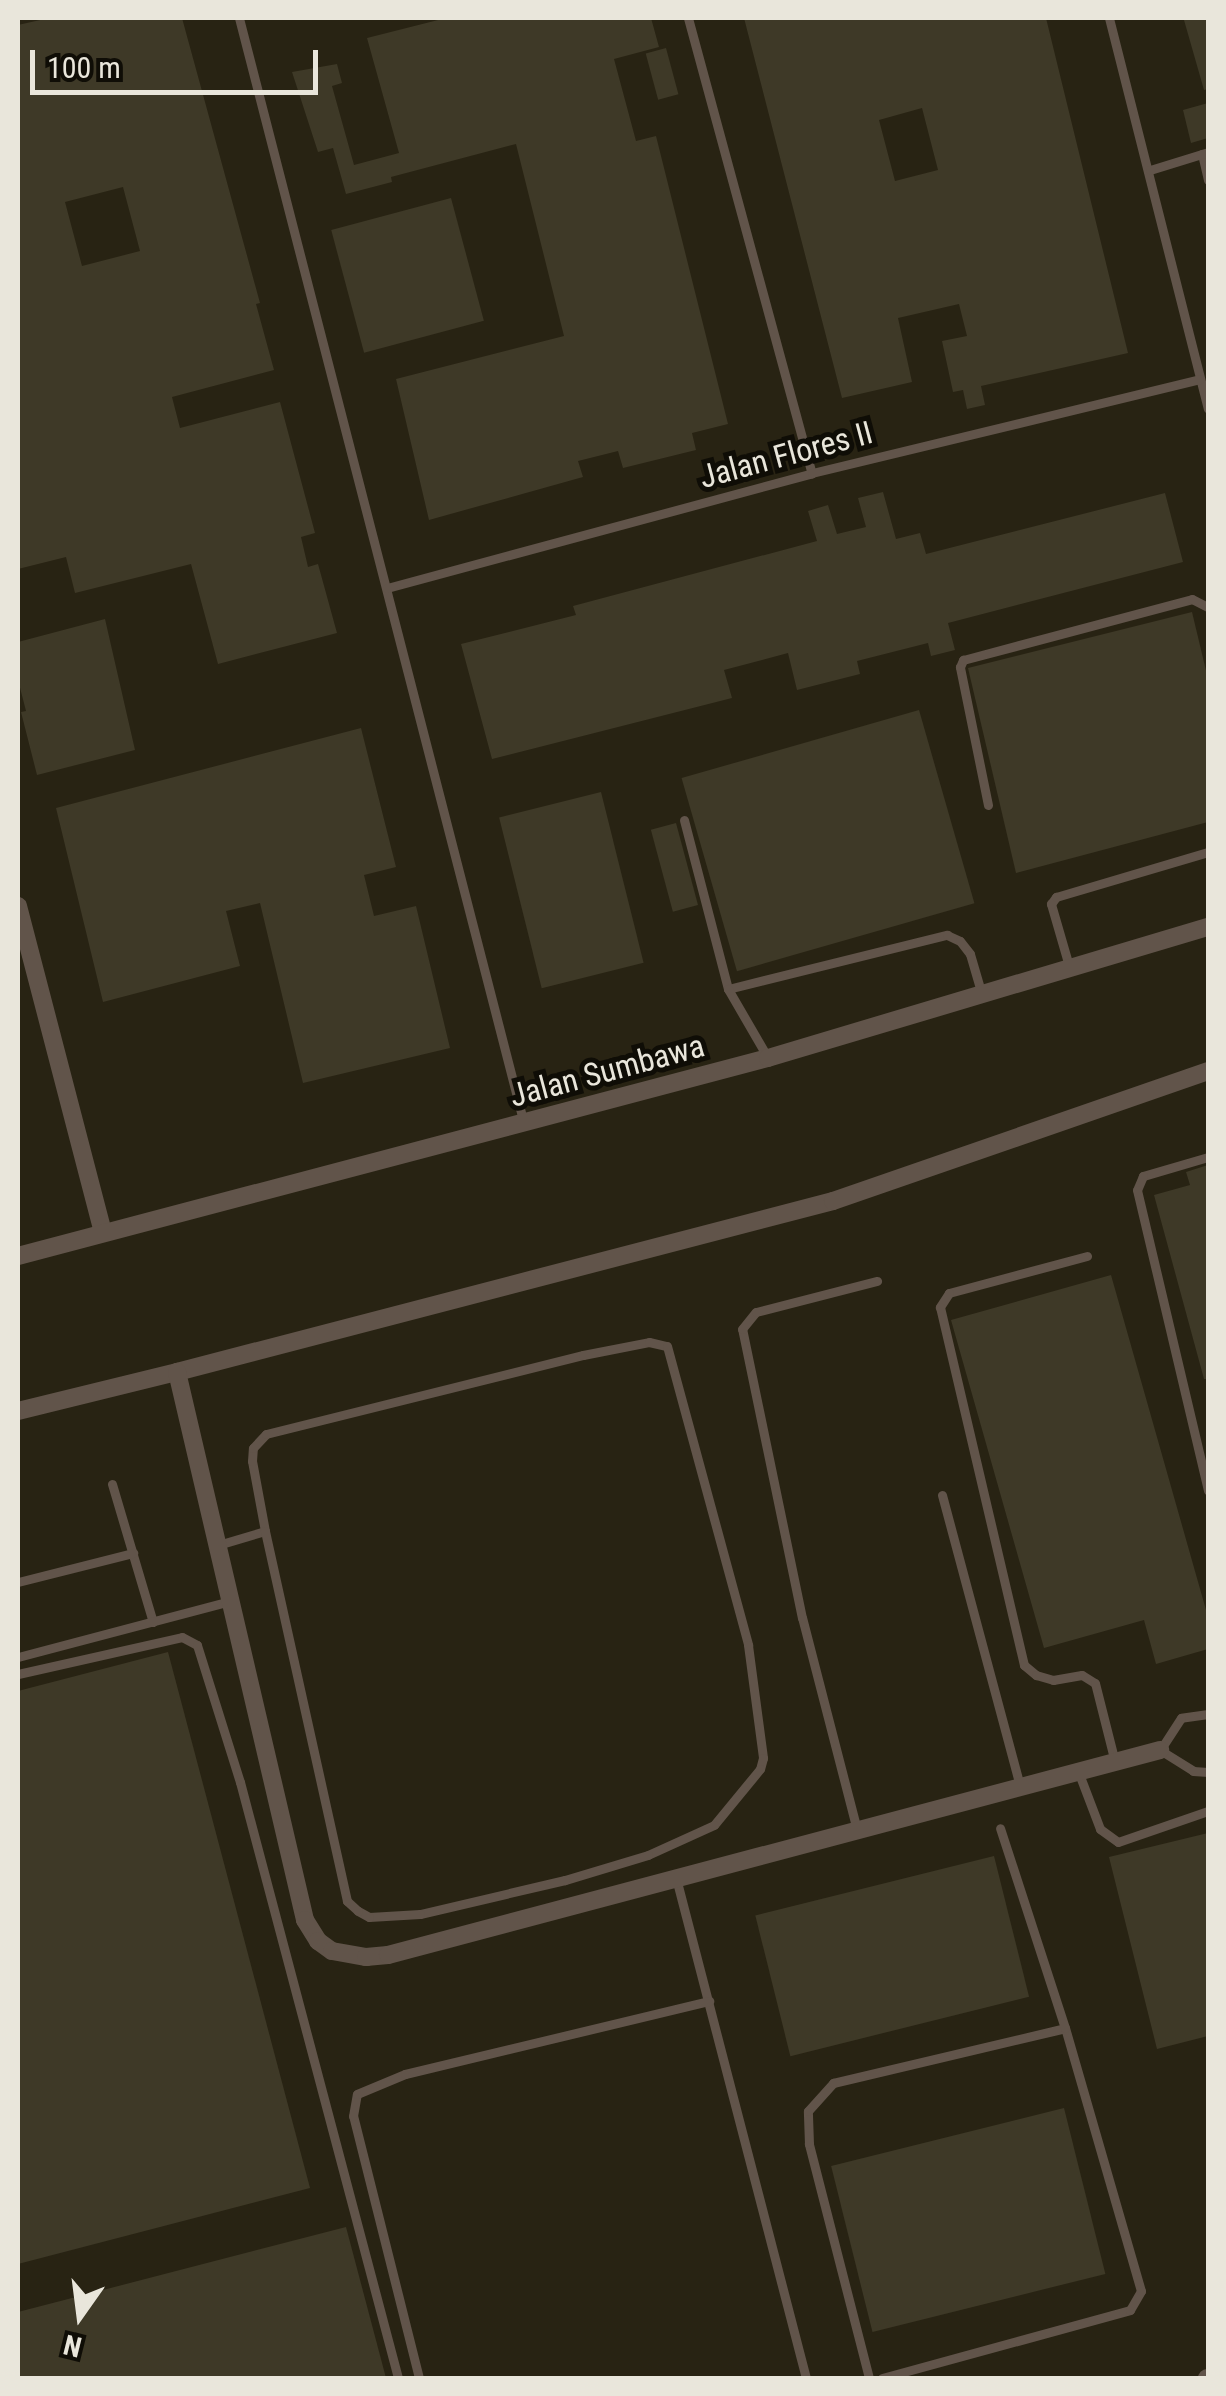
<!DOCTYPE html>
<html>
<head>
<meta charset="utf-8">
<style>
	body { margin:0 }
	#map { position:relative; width:1226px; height:2396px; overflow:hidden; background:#282313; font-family:"Roboto Condensed",sans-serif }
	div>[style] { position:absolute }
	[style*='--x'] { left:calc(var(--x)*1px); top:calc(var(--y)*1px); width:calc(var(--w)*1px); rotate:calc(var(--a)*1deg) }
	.building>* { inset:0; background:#3e3927; transform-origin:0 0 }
	.lane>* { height:9px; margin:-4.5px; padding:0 4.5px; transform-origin:4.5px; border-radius:4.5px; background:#61544a }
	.street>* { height:18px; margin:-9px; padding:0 9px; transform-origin:9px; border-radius:9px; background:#61544a }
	span { translate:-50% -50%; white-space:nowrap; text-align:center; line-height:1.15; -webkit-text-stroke:10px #0f0d06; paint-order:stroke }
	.street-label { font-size:32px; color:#e9e6db }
	.frame { position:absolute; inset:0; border:20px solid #e9e6db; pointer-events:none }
	.north { position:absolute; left:30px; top:2266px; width:100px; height:100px; -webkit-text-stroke:8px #0f0d06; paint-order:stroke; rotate:194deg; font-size:28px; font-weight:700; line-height:40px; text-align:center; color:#e9e6db }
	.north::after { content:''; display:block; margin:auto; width:35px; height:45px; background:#e9e6db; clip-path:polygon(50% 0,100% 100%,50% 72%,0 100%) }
	.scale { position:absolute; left:30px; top:50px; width:288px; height:45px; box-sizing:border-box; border:5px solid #e9e6db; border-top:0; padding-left:12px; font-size:30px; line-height:35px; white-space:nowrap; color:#e9e6db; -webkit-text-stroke:8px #0f0d06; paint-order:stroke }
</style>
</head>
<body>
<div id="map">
	<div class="building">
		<div style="clip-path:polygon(evenodd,49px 18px,182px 18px,260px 303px,256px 304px,274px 370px,172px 397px,180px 428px,280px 402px,315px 533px,301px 537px,308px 567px,318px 564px,337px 633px,218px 664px,191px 564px,75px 593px,66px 557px,18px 569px,18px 25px,49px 18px,123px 187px,140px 251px,82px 266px,65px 202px,123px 187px)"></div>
		<div style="clip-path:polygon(446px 18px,651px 18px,659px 47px,614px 59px,636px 141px,656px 136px,728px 424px,692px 433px,696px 450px,623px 468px,618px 451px,578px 461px,583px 477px,429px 520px,396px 379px,564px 336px,516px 144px,391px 177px,392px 182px,346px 194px,333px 148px,318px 152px,292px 72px,337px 64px,342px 83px,332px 86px,354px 165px,399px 153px,367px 38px)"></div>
		<div style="clip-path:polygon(evenodd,744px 18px,1046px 18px,1128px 353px,981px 386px,985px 405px,967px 409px,963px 390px,953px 392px,942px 341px,967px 336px,959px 304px,898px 318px,912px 382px,842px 398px,744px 18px,922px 108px,938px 170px,895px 181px,879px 120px,922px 108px)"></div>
		<div style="clip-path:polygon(1193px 18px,1208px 18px,1208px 89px,1204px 90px,1184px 20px)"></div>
		<div style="left:666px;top:48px;width:48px;height:21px;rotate:75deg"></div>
		<div style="clip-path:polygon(1208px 103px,1208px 138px,1191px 143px,1183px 110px)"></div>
		<div style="left:451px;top:198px;width:127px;height:124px;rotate:75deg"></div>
		<div style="clip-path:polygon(883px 492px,896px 539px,920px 533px,926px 554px,1165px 493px,1183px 562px,948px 623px,955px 650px,931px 656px,928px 643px,857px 661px,860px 674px,797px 690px,788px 653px,724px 670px,732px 698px,492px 759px,461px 644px,576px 615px,573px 606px,817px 541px,808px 511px,828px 505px,837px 534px,866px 527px,858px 498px)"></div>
		<div style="clip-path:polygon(1192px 612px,1208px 679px,1208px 822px,1016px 873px,968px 668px)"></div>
		<div style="clip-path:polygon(105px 619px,135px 750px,37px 775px,21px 712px,26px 711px,18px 680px,18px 642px)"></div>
		<div style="left:919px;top:710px;width:201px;height:247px;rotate:74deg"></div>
		<div style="clip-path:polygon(361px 728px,396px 867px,364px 875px,374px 916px,416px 906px,450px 1048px,303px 1083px,260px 903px,226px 911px,240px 966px,103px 1002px,56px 808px)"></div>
		<div style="left:601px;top:792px;width:176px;height:105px;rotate:76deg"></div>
		<div style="left:676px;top:823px;width:85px;height:26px;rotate:75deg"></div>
		<div style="clip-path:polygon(1208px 1165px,1208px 1379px,1204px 1379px,1154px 1195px,1190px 1185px,1186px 1172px)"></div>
		<div style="clip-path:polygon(1111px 1275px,1208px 1617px,1208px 1649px,1156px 1664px,1144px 1620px,1044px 1648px,951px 1320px)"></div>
		<div style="clip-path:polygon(168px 1652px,310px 2188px,18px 2264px,18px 1691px)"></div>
		<div style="clip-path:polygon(1208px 1833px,1208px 2036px,1157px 2049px,1109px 1857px)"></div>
		<div style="left:994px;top:1856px;width:145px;height:246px;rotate:76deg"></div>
		<div style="left:1064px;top:2108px;width:171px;height:240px;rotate:76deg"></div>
		<div style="clip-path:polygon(346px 2227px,386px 2378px,18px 2378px,18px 2312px)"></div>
	</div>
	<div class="lane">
		<div style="--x:239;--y:18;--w:1142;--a:75.55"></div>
		<div style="--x:688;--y:18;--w:472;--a:74.8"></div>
		<div style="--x:1109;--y:18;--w:403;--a:75.8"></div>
		<div style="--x:1202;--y:154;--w:27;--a:77"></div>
		<div style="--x:1150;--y:170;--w:61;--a:-17.2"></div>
		<div style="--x:387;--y:588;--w:440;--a:-15.1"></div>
		<div style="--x:812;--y:473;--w:399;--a:-13.6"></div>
		<div style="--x:988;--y:805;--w:141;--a:-101.5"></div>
		<div style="--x:960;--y:667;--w:8;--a:-67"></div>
		<div style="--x:963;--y:660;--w:237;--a:-14.9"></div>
		<div style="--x:1192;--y:599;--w:18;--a:27"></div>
		<div style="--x:684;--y:820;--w:175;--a:75.4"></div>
		<div style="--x:728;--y:989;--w:226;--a:-13.9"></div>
		<div style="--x:947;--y:935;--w:14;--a:25"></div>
		<div style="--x:960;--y:941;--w:16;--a:52"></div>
		<div style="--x:970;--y:954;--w:43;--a:73.7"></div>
		<div style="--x:1069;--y:966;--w:65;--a:-106.2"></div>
		<div style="--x:1051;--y:904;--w:9;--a:-54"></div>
		<div style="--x:1056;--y:897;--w:159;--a:-16.5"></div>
		<div style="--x:728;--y:989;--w:80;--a:59.9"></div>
		<div style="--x:1208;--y:1157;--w:68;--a:163.7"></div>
		<div style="--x:1143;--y:1176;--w:15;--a:113"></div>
		<div style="--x:1137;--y:1190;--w:309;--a:76.7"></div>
		<div style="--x:1087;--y:1256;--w:143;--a:165"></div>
		<div style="--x:949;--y:1293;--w:17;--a:123"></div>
		<div style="--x:940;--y:1307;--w:368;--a:76.8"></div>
		<div style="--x:1024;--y:1665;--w:16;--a:40"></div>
		<div style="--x:1036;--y:1675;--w:18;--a:16"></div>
		<div style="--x:1053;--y:1680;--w:29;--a:-10"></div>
		<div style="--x:1082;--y:1675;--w:15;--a:32"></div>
		<div style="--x:1095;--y:1683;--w:81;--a:75.8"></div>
		<div style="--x:112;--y:1484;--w:144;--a:73.5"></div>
		<div style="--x:942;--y:1495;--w:301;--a:75"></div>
		<div style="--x:218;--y:1545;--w:49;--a:-16.6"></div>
		<div style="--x:265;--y:1531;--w:71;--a:-100.5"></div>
		<div style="--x:252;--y:1461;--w:13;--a:-86"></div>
		<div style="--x:253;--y:1448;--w:19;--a:-47"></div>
		<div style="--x:266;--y:1434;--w:327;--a:-14"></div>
		<div style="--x:583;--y:1355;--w:67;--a:-11.1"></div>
		<div style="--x:649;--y:1342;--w:18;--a:13"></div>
		<div style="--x:667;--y:1346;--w:310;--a:74.8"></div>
		<div style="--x:748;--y:1645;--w:114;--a:82.4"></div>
		<div style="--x:763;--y:1758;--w:11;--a:105"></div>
		<div style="--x:760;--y:1769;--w:72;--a:129.4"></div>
		<div style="--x:714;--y:1825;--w:72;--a:155.6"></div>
		<div style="--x:648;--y:1855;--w:87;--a:163.2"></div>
		<div style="--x:565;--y:1880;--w:149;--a:166.8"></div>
		<div style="--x:420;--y:1914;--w:51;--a:176.6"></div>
		<div style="--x:369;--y:1917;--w:13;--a:-151"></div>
		<div style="--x:358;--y:1911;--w:15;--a:-138"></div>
		<div style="--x:347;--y:1901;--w:379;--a:-102.5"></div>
		<div style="--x:18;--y:1582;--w:119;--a:-14.2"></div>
		<div style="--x:18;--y:1657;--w:219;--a:-14.8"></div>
		<div style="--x:18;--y:1674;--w:168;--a:-12.7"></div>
		<div style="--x:182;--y:1637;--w:17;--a:28"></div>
		<div style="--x:197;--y:1645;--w:144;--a:72.6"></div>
		<div style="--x:240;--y:1782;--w:617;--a:75.15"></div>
		<div style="--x:1208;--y:1714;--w:27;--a:172"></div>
		<div style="--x:1181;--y:1718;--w:38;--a:123"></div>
		<div style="--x:1160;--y:1750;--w:39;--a:32"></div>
		<div style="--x:1193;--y:1771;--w:15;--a:4"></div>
		<div style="--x:1078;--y:1771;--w:62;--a:69.2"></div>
		<div style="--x:1100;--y:1829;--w:22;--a:36"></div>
		<div style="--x:1118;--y:1842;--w:95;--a:-19"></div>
		<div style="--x:857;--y:1830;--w:219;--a:-104.5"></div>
		<div style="--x:802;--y:1618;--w:295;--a:-101.7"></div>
		<div style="--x:742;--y:1329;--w:22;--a:-51"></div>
		<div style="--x:756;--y:1312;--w:125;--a:-14.4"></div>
		<div style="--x:676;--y:1878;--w:517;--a:75.43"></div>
		<div style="--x:419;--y:2378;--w:270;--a:-104.1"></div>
		<div style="--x:353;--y:2116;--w:22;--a:-80"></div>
		<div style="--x:357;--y:2094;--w:52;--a:-22.6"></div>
		<div style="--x:405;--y:2074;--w:313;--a:-13.5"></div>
		<div style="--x:869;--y:2378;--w:242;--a:-104.4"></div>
		<div style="--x:809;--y:2144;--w:33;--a:-92"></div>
		<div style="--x:808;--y:2111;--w:38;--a:-48"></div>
		<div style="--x:833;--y:2083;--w:238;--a:-13.3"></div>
		<div style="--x:882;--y:2378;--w:257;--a:-15.3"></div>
		<div style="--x:1130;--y:2310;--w:22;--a:-60"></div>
		<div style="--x:1141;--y:2291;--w:274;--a:-106.1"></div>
		<div style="--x:1065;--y:2028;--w:210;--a:-108"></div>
	</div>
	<div class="street">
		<div style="--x:18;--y:906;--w:337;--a:75.4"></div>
		<div style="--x:18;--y:1256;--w:776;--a:-14.79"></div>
		<div style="--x:768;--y:1058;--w:459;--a:-16.6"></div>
		<div style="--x:177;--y:1372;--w:678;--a:-14.61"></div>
		<div style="--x:833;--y:1201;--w:397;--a:-19.1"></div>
		<div style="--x:18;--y:1411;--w:164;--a:-13.8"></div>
		<div style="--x:177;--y:1372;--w:563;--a:76.85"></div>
		<div style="--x:305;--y:1920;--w:25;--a:58"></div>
		<div style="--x:318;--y:1941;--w:17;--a:36"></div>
		<div style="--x:332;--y:1951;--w:35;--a:10"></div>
		<div style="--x:366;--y:1957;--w:22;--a:-5"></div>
		<div style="--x:388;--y:1955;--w:799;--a:-14.87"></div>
		<div style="--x:1207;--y:2378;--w:1;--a:0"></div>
	</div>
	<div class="street-label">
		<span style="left:786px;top:455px;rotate:-15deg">Jalan Flores II</span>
		<span style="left:607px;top:1071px;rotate:-15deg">Jalan Sumbawa</span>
	</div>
	<div class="frame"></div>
	<div class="north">N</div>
	<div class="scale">100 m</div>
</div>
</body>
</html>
